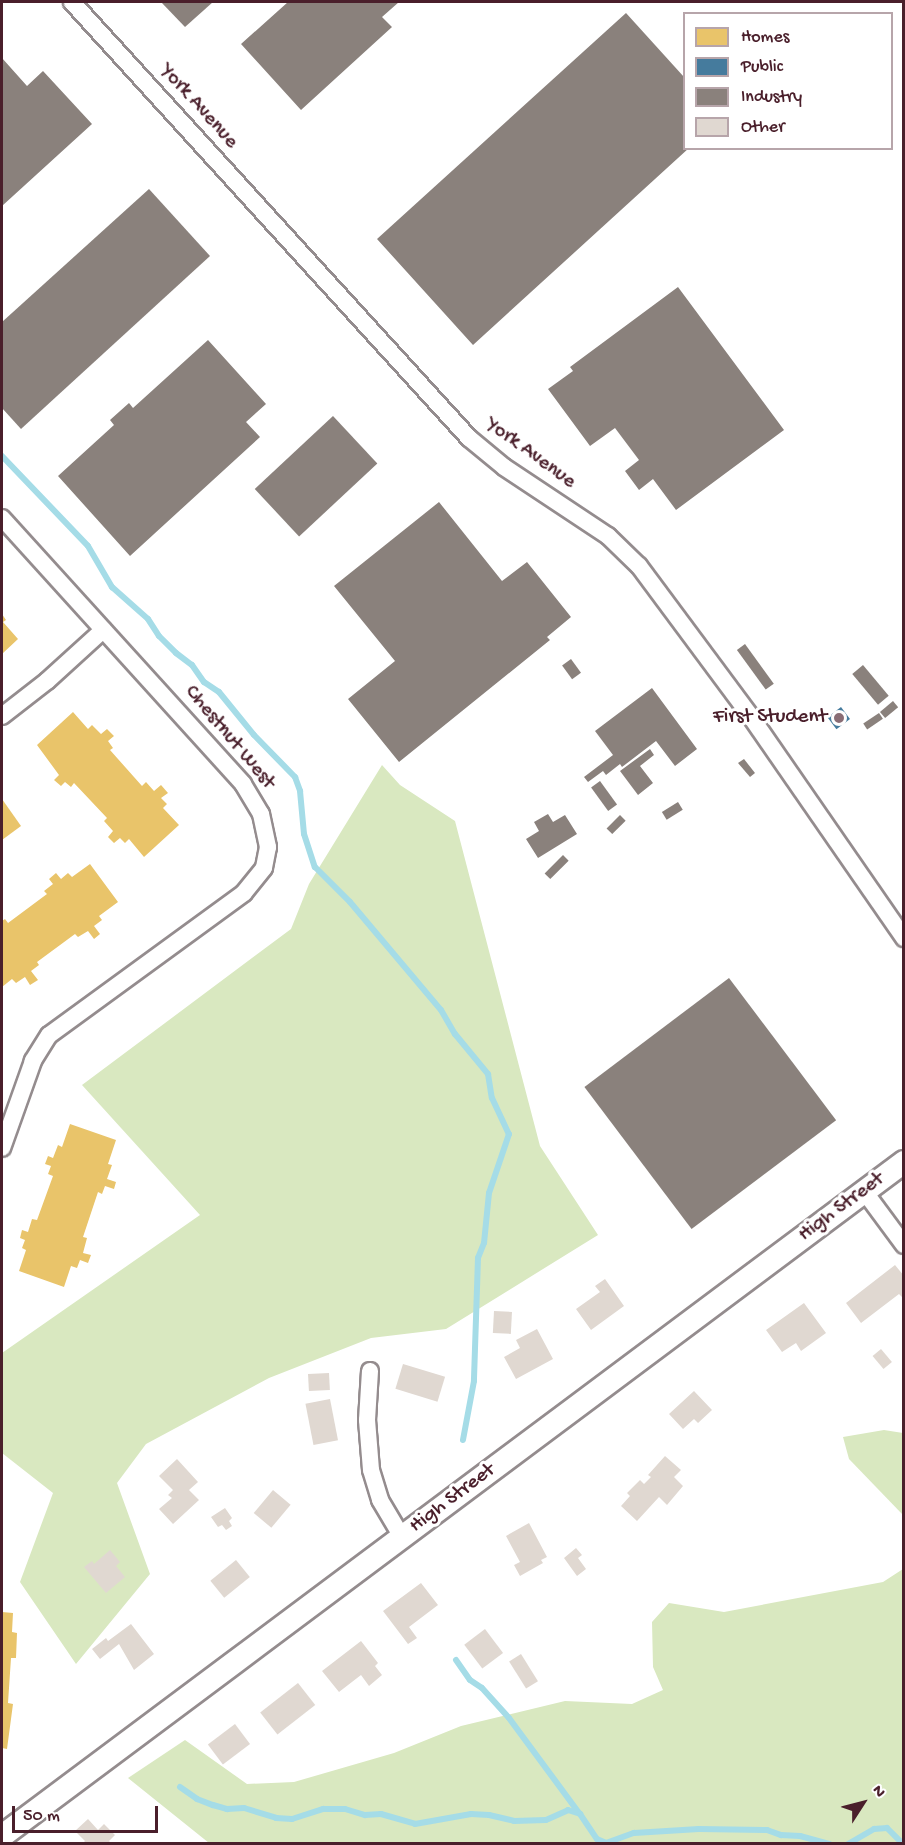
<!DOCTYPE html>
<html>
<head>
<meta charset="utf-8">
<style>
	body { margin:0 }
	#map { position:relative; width:905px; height:1845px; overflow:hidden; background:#fff; font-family:"Gochi Hand",sans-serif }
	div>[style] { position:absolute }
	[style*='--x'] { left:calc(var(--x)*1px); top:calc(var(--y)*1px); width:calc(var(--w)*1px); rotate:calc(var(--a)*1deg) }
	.green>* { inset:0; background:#d9e8c0 }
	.homes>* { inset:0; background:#e9c46a }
	.public>* { inset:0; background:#457b9d; transform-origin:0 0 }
	.industry>* { inset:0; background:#8a817c; transform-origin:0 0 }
	.stream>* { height:6px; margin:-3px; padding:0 3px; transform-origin:3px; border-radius:3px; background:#a5dce7 }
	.building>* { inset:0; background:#e0d8d1; transform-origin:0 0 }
	.roads { filter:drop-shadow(2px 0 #948c8e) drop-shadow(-2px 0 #948c8e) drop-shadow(0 2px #948c8e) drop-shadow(0 -2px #948c8e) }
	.minor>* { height:16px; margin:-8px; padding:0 8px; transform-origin:8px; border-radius:8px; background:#fff }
	.secondary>* { height:22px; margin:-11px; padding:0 11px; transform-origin:11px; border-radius:11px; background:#fff }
	.dots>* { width:16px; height:16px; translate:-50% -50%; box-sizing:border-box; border:3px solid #fff; border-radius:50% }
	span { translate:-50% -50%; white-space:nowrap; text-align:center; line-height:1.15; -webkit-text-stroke:6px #fff; paint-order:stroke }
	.street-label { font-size:21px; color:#4a1f2b }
	.poi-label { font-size:21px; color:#4a1f2b }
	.right { translate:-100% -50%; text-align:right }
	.frame { position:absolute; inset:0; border:3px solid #4a1f2b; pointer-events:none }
	.legend { position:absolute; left:683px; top:12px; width:210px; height:138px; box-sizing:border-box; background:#fff; border:2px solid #b7a5aa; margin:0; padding:8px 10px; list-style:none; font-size:18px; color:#4a1f2b }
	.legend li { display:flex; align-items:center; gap:12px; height:30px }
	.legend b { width:30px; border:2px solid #b7a5aa }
	.north { position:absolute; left:833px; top:1773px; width:60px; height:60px; -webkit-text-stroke:4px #fff; paint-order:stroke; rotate:54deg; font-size:16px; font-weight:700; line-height:24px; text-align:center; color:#4a1f2b }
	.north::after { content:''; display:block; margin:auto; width:21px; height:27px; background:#4a1f2b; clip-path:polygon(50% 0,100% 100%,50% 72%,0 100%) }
	.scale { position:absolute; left:12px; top:1806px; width:146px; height:27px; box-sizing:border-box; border:3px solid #4a1f2b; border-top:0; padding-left:8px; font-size:18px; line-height:21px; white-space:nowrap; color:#4a1f2b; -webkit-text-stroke:4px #fff; paint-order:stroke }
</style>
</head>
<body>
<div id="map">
	<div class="green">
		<div style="clip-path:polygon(382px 765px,400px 785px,455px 821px,540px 1146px,598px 1235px,446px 1329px,371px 1338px,269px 1378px,146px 1444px,117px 1483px,150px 1574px,76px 1664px,20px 1582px,53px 1493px,2px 1453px,2px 1353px,200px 1215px,82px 1085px,291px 929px,309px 884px)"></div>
		<div style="clip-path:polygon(884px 1430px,903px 1433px,903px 1515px,849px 1459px,843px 1437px)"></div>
		<div style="clip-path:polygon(903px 1569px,903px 1843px,209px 1843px,128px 1778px,185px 1740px,247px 1784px,294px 1782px,394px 1753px,461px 1726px,565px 1701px,632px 1704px,663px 1690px,653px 1667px,652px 1622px,669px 1603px,724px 1612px,883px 1582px)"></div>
	</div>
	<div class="homes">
		<div style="clip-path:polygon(2px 614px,6px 620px,3px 622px,18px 639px,2px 654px)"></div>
		<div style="clip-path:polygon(73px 712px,88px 729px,92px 725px,101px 734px,107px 729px,114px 736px,108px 741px,113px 748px,110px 750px,142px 786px,146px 782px,154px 791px,161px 785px,168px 793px,161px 798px,167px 804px,163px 808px,179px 825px,144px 857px,129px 839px,125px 843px,120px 838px,114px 843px,108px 837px,113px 831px,104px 821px,107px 818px,74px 783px,71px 787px,65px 782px,61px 786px,54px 780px,59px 775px,37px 745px)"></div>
		<div style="clip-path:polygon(2px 799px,21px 826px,2px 840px)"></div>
		<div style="clip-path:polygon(90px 864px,118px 902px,99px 916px,102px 920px,94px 926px,100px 934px,94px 939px,88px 931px,78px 937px,75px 934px,37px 962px,39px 965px,31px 971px,38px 980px,30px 985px,25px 977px,16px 983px,12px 979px,2px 987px,2px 921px,5px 919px,8px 923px,47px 894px,44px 891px,53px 884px,49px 879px,56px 873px,61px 879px,68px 873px,72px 877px)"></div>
		<div style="clip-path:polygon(70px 1124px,116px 1140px,108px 1164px,112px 1165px,107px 1179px,116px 1182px,114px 1189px,105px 1186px,102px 1194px,98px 1192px,83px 1237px,87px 1238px,83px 1253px,91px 1255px,88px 1263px,80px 1260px,77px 1268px,71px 1266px,64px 1287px,19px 1271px,26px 1250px,22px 1248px,25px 1240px,20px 1238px,22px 1230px,28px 1232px,32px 1219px,37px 1220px,53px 1176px,48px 1174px,51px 1166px,45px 1164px,48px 1156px,53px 1158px,58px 1145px,62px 1147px)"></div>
		<div style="clip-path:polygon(2px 1612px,13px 1613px,12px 1632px,17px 1633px,16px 1658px,11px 1658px,8px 1703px,13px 1704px,7px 1749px,2px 1748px)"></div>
	</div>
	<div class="public">
		<div style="left:841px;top:707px;width:15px;height:17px;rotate:53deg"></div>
	</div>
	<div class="industry">
		<div style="clip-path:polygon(161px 2px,213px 2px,185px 27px)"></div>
		<div style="clip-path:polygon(288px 2px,399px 2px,382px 17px,392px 27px,301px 110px,241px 44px)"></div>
		<div style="clip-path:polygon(626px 13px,684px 77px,684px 148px,689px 148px,473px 345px,377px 239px)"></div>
		<div style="clip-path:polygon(2px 58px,27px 86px,43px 71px,92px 124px,2px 206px)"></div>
		<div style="clip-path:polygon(149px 189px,210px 256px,21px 429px,2px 408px,2px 322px)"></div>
		<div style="clip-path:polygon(678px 287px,784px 430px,676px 510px,653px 479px,639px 490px,625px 471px,639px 460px,615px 428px,590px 446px,548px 389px,573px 371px,570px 367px)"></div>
		<div style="clip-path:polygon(208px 340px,266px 404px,246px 422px,260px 437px,130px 556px,58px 476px,114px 425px,110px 420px,129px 403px,133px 408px)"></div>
		<div style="left:333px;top:416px;width:65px;height:107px;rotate:47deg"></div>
		<div style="clip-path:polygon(439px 502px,502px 581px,527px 562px,571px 617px,547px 637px,550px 640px,399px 762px,348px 699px,395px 661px,334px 586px)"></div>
		<div style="left:745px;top:644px;width:49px;height:10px;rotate:54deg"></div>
		<div style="left:571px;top:659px;width:17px;height:11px;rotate:54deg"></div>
		<div style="left:863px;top:665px;width:40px;height:14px;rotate:50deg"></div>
		<div style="clip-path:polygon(652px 688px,697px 749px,675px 766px,656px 741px,622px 767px,620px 764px,606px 775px,603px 771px,588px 782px,584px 777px,613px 755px,595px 731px)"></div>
		<div style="left:893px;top:701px;width:8px;height:17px;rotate:50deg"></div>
		<div style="left:879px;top:713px;width:7px;height:19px;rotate:56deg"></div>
		<div style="clip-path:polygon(650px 749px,654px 755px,640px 766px,653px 783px,638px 795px,620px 771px)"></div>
		<div style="clip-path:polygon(744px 759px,755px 773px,750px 777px,738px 763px)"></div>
		<div style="left:600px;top:781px;width:29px;height:11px;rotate:54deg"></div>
		<div style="left:678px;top:802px;width:9px;height:19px;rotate:58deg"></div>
		<div style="clip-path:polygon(548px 814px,553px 822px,565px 815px,577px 834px,538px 858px,526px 839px,539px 831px,534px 822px)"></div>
		<div style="left:620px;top:815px;width:8px;height:19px;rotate:45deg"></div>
		<div style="left:563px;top:855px;width:8px;height:26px;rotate:45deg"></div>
		<div style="left:729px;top:978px;width:178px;height:181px;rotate:53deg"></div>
	</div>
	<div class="stream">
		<div style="--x:2;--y:456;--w:124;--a:46.3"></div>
		<div style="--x:88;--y:546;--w:48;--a:59.7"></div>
		<div style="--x:112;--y:587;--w:48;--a:41.6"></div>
		<div style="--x:148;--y:619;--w:20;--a:57"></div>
		<div style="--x:159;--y:636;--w:24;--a:45"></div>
		<div style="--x:176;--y:653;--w:20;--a:37"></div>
		<div style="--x:192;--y:665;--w:21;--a:55"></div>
		<div style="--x:204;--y:682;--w:18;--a:34"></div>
		<div style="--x:219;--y:692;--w:55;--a:50.9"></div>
		<div style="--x:254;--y:735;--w:59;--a:45.7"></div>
		<div style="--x:295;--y:777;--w:15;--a:70"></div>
		<div style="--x:300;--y:791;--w:43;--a:84.7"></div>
		<div style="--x:304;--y:834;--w:35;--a:72"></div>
		<div style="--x:315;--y:867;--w:49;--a:45"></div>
		<div style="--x:350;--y:902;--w:141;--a:49.9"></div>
		<div style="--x:441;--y:1010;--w:28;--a:60"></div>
		<div style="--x:455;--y:1034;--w:52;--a:50.5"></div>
		<div style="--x:488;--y:1074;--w:24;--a:81"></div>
		<div style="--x:492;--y:1098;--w:40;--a:65"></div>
		<div style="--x:509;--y:1134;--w:62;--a:108.7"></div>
		<div style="--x:489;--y:1193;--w:50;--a:95.7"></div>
		<div style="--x:484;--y:1243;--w:16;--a:112"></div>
		<div style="--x:478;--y:1258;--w:123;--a:91.9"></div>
		<div style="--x:474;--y:1381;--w:60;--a:100.6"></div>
		<div style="--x:456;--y:1660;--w:24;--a:55"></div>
		<div style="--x:470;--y:1680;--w:14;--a:34"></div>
		<div style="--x:482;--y:1688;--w:40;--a:48"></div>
		<div style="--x:509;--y:1718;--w:118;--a:53.6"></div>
		<div style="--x:180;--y:1787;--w:21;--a:35"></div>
		<div style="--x:197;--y:1799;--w:17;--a:21"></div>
		<div style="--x:213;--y:1805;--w:15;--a:16"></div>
		<div style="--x:227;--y:1809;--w:17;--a:-3"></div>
		<div style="--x:244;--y:1808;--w:34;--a:17"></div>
		<div style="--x:276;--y:1818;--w:16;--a:4"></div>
		<div style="--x:292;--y:1819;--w:33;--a:-18"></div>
		<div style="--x:323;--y:1809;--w:22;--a:0"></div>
		<div style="--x:345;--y:1809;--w:21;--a:17"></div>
		<div style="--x:365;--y:1815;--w:16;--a:-4"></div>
		<div style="--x:381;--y:1814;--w:35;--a:16"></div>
		<div style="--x:415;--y:1824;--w:57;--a:-10.1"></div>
		<div style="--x:471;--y:1814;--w:18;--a:3"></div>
		<div style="--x:489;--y:1815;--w:26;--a:13"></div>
		<div style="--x:514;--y:1821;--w:32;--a:-2"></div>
		<div style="--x:546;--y:1820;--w:24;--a:-24"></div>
		<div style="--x:568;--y:1810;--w:13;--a:18"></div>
		<div style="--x:580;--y:1814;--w:30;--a:56"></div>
		<div style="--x:597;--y:1839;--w:10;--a:24"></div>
		<div style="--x:606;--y:1843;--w:30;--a:-20"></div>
		<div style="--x:634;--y:1833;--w:65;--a:-3.5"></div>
		<div style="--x:699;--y:1829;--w:68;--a:0.8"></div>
		<div style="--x:767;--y:1830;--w:15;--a:20"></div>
		<div style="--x:781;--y:1835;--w:19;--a:3"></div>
		<div style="--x:800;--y:1836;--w:31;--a:15"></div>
		<div style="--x:848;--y:1844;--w:30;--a:-30"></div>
		<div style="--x:874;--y:1829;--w:13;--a:-4"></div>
		<div style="--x:887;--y:1828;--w:23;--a:45"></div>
	</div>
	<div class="building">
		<div style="clip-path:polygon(895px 1265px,904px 1276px,904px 1299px,899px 1294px,861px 1323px,846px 1303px)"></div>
		<div style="clip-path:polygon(605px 1279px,624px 1306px,591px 1330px,576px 1309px,600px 1292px,595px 1286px)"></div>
		<div style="clip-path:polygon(804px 1303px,826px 1333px,801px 1351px,796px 1343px,782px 1352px,766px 1330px)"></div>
		<div style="left:494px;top:1311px;width:18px;height:22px;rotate:3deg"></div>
		<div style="clip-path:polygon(537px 1329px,553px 1359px,516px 1379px,504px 1357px,520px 1348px,516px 1340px)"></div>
		<div style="left:881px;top:1349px;width:17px;height:11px;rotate:50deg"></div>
		<div style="left:403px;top:1364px;width:44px;height:26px;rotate:17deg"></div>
		<div style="left:329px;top:1373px;width:17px;height:21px;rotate:87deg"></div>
		<div style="clip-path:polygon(694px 1391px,712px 1410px,698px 1423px,694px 1419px,683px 1429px,669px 1414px)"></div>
		<div style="left:330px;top:1399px;width:42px;height:25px;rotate:79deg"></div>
		<div style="clip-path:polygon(665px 1456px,681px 1470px,674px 1477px,683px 1486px,667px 1505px,659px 1497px,637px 1521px,621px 1506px,630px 1496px,627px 1493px,640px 1480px,644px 1484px,651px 1477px,648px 1475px)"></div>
		<div style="clip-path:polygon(177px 1459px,198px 1482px,189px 1490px,199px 1500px,173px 1524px,159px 1509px,172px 1498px,168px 1495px,173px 1490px,159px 1476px)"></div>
		<div style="left:273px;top:1490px;width:23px;height:30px;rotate:40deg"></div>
		<div style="clip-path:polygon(225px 1508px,232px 1518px,229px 1521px,232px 1526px,226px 1530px,222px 1525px,218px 1527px,211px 1517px)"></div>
		<div style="clip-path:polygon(529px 1523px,547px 1557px,541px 1560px,543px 1563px,520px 1576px,514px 1565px,520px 1562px,506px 1536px)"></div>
		<div style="clip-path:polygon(576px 1548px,582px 1555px,578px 1558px,586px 1569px,577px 1576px,564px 1558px)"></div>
		<div style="clip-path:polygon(110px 1550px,120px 1562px,116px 1566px,125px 1577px,106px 1593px,84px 1567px,92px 1561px,94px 1564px)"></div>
		<div style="left:236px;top:1560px;width:22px;height:33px;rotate:51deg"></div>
		<div style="clip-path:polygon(421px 1583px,438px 1605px,409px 1627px,417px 1638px,408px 1644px,383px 1611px)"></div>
		<div style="clip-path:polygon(131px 1624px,154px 1654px,134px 1670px,119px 1644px,100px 1659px,92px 1649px,106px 1638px,108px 1641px)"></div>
		<div style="left:485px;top:1629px;width:30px;height:26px;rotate:53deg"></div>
		<div style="clip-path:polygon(361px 1641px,378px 1663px,375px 1666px,382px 1675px,369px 1686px,361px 1675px,339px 1692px,322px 1671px)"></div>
		<div style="left:521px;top:1654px;width:32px;height:14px;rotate:58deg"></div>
		<div style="left:298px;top:1683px;width:28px;height:48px;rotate:52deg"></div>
		<div style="left:235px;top:1724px;width:25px;height:34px;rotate:53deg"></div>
		<div style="clip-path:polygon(88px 1819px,98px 1830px,104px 1824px,115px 1835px,109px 1841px,112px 1844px,82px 1844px,85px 1841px,75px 1831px)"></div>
	</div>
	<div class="roads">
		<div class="minor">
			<div style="--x:72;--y:2;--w:590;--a:47.68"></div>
			<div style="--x:469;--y:438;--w:45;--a:39.6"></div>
			<div style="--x:504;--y:467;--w:125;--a:33.6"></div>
			<div style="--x:608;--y:536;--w:43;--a:44.1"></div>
			<div style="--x:639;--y:566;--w:188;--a:53.4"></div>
			<div style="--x:751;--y:717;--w:269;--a:55.3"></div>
			<div style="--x:2;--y:518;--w:359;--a:47.8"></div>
			<div style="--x:243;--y:784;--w:35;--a:59"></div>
			<div style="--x:261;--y:814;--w:34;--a:78"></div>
			<div style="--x:268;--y:847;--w:21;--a:101"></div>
			<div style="--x:264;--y:868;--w:32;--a:129"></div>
			<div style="--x:244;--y:893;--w:241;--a:143.9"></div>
			<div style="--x:49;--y:1035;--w:31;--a:122"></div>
			<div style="--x:33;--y:1061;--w:92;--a:109.6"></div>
			<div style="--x:2;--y:716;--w:57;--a:-37.9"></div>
			<div style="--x:47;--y:681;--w:76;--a:-42.3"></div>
			<div style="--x:864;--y:1191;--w:67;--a:53.5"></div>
			<div style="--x:370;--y:1371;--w:49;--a:93.5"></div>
			<div style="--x:367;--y:1420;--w:50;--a:85.4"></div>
			<div style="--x:371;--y:1470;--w:31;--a:73"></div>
			<div style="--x:380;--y:1500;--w:43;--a:59.3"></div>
		</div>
		<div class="secondary">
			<div style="--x:2;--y:1836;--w:1126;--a:-36.77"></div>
		</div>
	</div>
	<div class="dots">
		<div style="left:839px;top:718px;background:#896d75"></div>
	</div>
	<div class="street-label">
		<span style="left:198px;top:107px;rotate:48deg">York Avenue</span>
		<span style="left:530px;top:454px;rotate:36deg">York Avenue</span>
		<span style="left:229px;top:738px;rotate:50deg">Chestnut West</span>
		<span style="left:842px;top:1208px;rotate:-37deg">High Street</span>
		<span style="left:453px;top:1499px;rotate:-37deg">High Street</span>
	</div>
	<div class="poi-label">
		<span class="right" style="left:827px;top:718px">First Student</span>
	</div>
	<div class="frame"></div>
	<ul class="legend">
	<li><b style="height:16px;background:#e9c46a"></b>Homes</li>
	<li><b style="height:16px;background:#457b9d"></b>Public</li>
	<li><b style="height:16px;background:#8a817c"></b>Industry</li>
	<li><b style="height:16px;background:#e0d8d1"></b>Other</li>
	</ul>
	<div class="north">N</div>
	<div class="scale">50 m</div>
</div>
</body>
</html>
